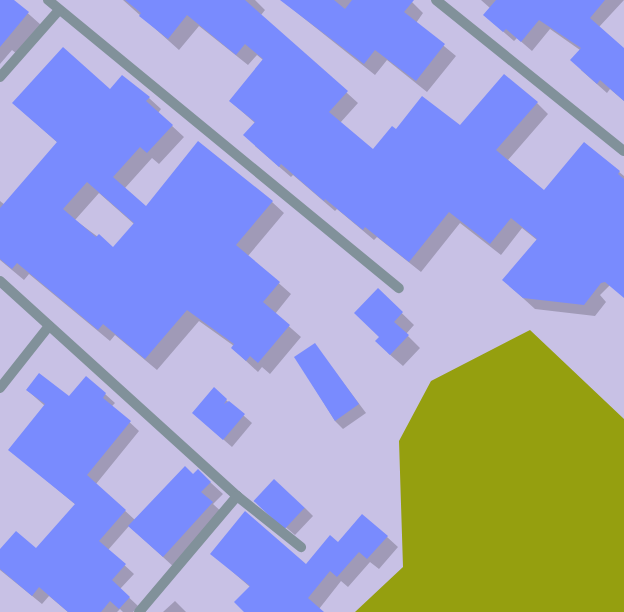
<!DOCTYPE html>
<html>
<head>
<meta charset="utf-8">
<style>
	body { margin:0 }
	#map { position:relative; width:624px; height:612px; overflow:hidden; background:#c8c1e5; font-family:Lato,sans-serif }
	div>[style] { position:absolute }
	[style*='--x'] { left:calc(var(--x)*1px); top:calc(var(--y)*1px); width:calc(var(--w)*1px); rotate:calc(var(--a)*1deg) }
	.green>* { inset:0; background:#959f0f }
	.shadow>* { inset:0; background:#0003 }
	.building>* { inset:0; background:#798bfe; transform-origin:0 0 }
	.minor>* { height:10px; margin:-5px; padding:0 5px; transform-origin:5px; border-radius:5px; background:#81919a }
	span { translate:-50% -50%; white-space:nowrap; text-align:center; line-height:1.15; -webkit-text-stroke:3.5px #e8e4f7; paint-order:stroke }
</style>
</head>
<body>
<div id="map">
	<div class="green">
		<div style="clip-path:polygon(530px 330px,624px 419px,624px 612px,355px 612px,403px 567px,399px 441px,431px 381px)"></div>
	</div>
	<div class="shadow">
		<div style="clip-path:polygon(0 0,13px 0,41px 25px,17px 54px,12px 50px,0 64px)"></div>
		<div style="clip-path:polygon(123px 0,255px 0,265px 10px,261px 15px,358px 103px,340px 123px,373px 151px,396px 130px,460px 126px,537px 103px,548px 114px,508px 160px,544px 191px,584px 143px,624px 176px,624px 292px,613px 282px,600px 295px,606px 302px,595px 316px,535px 309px,503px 280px,537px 240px,522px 228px,501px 255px,460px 223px,421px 272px,377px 237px,374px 240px,337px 209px,335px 211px,293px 175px,291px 177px,255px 146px,255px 123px,230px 101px,263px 60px,257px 55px,248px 65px,199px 26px,179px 50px)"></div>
		<div style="clip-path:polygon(281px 0,410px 0,423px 13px,416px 23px,456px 56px,427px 92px,387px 60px,375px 75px)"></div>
		<div style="clip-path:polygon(481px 0,624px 0,599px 27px,624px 49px,624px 101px,610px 89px,607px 93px,581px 70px,580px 50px,550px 29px,532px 51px,517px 38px,514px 41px,484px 15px,490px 8px)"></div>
		<div style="clip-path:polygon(evenodd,110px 91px,149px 98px,161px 109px,158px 113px,184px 137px,159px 164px,152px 158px,125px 188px,146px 207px,272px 202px,284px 213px,248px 256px,291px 294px,275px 314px,301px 337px,270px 374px,262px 367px,258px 372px,232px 348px,234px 346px,199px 321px,157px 370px,115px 335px,110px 341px,29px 274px,24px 280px,0 260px,0 201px,5px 205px,58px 143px,13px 103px,110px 91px,99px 193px,134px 224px,113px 248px,75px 220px,99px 193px)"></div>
		<div style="clip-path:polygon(378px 290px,414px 325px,406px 334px,420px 348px,403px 366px,388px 353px,380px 337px)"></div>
		<div style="clip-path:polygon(315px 345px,366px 413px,343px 429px,335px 421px,296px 358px)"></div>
		<div style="clip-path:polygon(27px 390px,69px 398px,105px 394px,115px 403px,112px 406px,139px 431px,96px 484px,135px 520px,198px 471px,223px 494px,213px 504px,225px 515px,175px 568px,129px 526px,108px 550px,134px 574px,120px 589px,138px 606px,133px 612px,123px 612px,120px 609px,117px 612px,68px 612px,49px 596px,42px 604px,0 570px,0 551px,36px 549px,76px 505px,10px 450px,45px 406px)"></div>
		<div style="clip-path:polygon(226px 400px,252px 423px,232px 447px,193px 413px)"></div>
		<div style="clip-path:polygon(255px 501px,305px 508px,313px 516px,295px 535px)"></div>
		<div style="clip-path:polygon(387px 537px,398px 547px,379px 569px,370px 562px,348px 587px,341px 581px,319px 609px,322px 612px,245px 612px,250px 587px,211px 553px,306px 565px,338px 543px)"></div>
		<div style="clip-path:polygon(175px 601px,186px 612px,163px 612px)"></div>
	</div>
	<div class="building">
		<div style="clip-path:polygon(0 0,14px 0,29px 12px,0 47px)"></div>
		<div style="clip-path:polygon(125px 0,245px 0,348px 91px,329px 112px,373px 149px,392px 126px,396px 129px,422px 96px,460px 125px,504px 74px,538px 102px,496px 150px,544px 190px,584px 142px,620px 171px,618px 174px,624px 179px,624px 298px,605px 282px,601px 283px,584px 305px,523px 298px,502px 280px,537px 239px,511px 218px,490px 244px,449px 212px,409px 262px,365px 227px,363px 230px,325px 199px,324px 201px,281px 164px,279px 167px,243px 135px,255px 122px,229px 101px,263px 59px,245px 44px,236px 55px,187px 15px,168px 39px,139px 16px,141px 13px)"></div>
		<div style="clip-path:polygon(280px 0,334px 0,345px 9px,352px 0,414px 0,404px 12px,445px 44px,416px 81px,375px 50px,364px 64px)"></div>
		<div style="clip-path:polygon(496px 0,605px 0,590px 18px,624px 48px,624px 101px,600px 80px,597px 84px,570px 60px,581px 48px,539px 20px,521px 42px,506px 29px,503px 32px,483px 15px)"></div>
		<div style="clip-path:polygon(evenodd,63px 47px,110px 89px,122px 75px,150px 97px,146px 101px,173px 125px,147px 153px,140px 147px,113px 177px,146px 206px,198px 141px,273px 201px,236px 245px,280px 282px,263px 302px,290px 325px,258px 363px,250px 356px,246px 361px,231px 348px,234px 344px,187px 310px,145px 359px,103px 324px,98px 330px,17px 263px,12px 269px,0 259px,0 208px,57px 142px,12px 103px,63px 47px,87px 182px,134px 223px,113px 247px,99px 234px,96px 237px,63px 209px,87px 182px)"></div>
		<div style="clip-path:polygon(378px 288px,403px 312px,394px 322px,409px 335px,390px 355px,375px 341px,379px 337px,354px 313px)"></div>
		<div style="clip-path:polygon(315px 343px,359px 404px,335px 421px,294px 357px)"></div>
		<div style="clip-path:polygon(39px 373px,69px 396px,86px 376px,106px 393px,103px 398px,131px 421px,87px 475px,126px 510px,99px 541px,126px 564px,112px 580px,130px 597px,119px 609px,110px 601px,101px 612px,68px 612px,39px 587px,32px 596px,0 569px,0 549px,16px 531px,36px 548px,75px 504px,8px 450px,45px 404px,26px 390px)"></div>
		<div style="clip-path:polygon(214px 387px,227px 399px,224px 404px,229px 401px,245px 414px,223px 440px,192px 413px)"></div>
		<div style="clip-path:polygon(185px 466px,193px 474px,198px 469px,211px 482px,201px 492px,213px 502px,163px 557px,128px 526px)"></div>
		<div style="left:274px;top:479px;width:42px;height:30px;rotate:43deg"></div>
		<div style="clip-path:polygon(245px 511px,306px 564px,330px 535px,338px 542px,362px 514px,388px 536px,367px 559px,359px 552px,337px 577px,330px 571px,308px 598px,324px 612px,244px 612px,234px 602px,250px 586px,210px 554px)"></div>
	</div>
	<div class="minor">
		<div style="--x:48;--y:0;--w:454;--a:39.4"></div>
		<div style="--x:436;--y:0;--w:241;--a:38.8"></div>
		<div style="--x:0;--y:77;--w:89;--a:-48.6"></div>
		<div style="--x:0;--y:281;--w:320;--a:42.2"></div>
		<div style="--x:237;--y:496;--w:82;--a:38.6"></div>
		<div style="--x:0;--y:388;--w:79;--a:-51.7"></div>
		<div style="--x:139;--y:612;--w:152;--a:-49.8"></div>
	</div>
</div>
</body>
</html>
